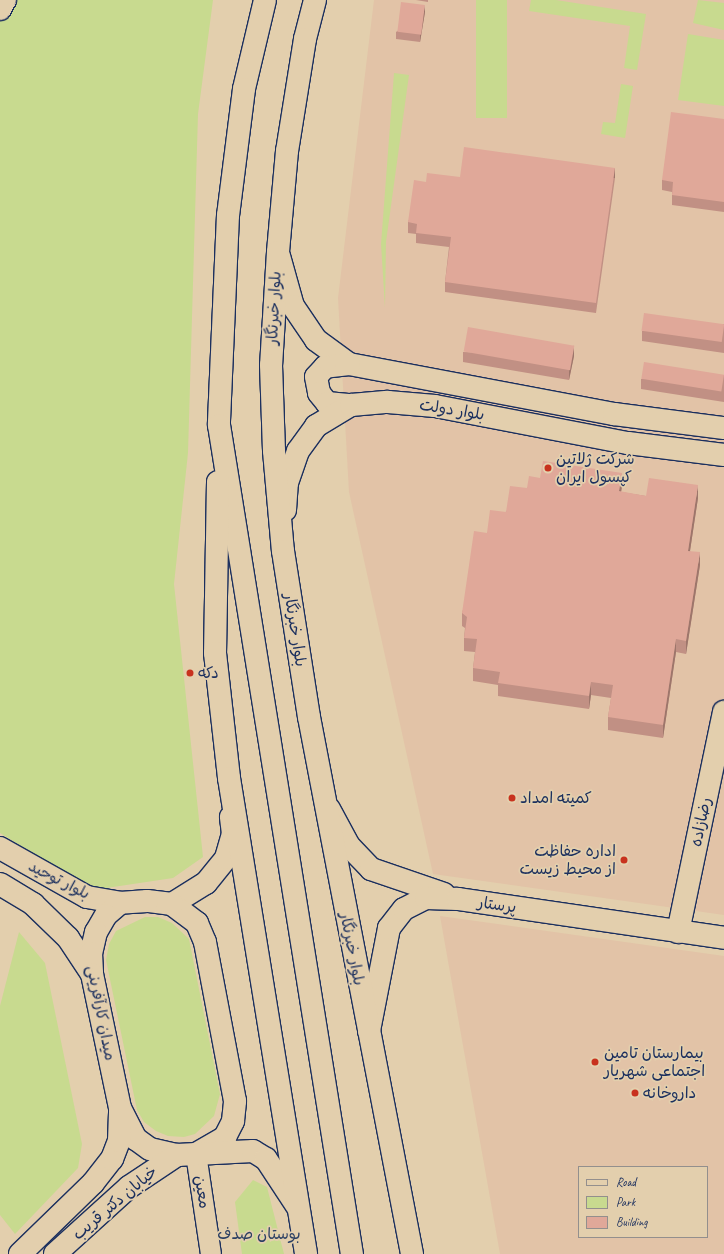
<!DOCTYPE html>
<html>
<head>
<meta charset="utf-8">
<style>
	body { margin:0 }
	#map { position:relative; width:724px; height:1254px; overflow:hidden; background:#e3cfad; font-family:Caveat,"Playpen Sans Arabic",sans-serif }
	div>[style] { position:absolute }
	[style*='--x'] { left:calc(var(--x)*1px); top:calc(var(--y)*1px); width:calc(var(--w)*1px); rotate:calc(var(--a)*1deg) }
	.built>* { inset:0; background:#e2c3a7 }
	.green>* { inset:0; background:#c8da8f; transform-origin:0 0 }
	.roads { filter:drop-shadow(1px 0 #1b2f5e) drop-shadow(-1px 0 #1b2f5e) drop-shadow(0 1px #1b2f5e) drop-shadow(0 -1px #1b2f5e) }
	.minor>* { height:20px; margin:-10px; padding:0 10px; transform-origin:10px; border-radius:10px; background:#e3cfad }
	.tertiary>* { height:22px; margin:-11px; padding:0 11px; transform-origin:11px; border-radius:11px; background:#e3cfad }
	.secondary>* { height:22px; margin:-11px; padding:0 11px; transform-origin:11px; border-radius:11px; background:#e3cfad }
	.trunk>* { height:22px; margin:-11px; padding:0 11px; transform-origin:11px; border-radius:11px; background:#e3cfad }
	.wall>* { inset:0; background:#c19084 }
	.shaded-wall>* { inset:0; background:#9d766b; transform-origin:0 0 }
	.building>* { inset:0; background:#e0a899; transform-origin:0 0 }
	.dots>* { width:11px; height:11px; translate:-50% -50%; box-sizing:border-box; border:2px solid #e3cfad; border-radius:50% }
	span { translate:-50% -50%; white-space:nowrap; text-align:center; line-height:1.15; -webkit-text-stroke:3.5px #e3cfad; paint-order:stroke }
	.street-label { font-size:16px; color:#1b2f5e }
	.poi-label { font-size:16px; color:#1b2f5e }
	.left { translate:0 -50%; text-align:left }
	.right { translate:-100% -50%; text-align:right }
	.park-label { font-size:16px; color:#2c4063 }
	.legend { position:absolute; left:578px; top:1166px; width:130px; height:72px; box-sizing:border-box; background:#e3cfad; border:1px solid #938f8d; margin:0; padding:5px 7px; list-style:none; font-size:12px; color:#1b2f5e }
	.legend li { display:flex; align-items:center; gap:8px; height:20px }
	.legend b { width:20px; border:1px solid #938f8d }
</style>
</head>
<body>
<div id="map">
	<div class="built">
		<div style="clip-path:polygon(374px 0,724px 0,724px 915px,433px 874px,349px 492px,338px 298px)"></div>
		<div style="clip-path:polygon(evenodd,440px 916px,724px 956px,724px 1254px,500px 1254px,440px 916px,579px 1167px,707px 1167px,707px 1237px,579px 1237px,579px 1167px)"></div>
	</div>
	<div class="green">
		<div style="clip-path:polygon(14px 0,213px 0,198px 114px,188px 453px,174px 584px,203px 857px,173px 878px,93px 890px,0 833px,0 21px)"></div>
		<div style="left:476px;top:0;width:31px;height:118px"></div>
		<div style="clip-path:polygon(531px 0,556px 0,646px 14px,637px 70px,624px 68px,630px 26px,529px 11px)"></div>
		<div style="clip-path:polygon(698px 0,724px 3px,724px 30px,693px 23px)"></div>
		<div style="clip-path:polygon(688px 34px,724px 40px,724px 106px,678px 100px)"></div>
		<div style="clip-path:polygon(394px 73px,409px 75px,386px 242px,385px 308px,381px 244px)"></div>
		<div style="clip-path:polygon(621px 84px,633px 86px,625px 138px,601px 134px,603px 122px,615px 123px)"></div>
		<div style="clip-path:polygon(145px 917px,158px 917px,172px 923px,189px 939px,220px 1094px,214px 1116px,195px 1134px,184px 1137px,168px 1136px,156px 1131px,144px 1122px,137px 1110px,106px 960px,109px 944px,116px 931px)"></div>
		<div style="clip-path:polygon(19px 932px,45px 963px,82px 1144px,78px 1168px,15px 1234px,0 1215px,0 1006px)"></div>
		<div style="clip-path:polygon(253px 1180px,267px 1187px,284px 1254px,242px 1254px,235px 1202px)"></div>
	</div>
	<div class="roads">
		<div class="minor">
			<div style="--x:196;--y:1154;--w:101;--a:81.5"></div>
		</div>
		<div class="tertiary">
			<div style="--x:279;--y:256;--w:52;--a:74.4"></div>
			<div style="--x:293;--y:306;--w:41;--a:55.9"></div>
			<div style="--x:316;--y:340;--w:41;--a:36"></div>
			<div style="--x:349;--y:364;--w:270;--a:10.7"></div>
			<div style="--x:614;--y:414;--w:111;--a:7.3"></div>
			<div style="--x:349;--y:364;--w:24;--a:173"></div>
			<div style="--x:325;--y:367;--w:13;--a:132"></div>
			<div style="--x:316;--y:377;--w:16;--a:79"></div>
			<div style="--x:319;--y:393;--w:13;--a:51"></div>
			<div style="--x:327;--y:403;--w:24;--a:5"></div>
			<div style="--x:285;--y:510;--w:27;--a:-86"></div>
			<div style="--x:287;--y:483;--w:34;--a:-71"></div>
			<div style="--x:298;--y:451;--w:31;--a:-54"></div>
			<div style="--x:316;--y:426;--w:41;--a:-31"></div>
			<div style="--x:351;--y:405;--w:37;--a:-5"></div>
			<div style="--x:388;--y:402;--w:47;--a:4.9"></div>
			<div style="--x:435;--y:406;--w:197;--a:10.9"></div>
			<div style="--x:628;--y:443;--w:97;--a:7.1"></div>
			<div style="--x:329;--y:809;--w:42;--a:61.6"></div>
			<div style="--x:349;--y:846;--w:32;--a:46"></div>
			<div style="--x:371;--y:869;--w:77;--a:18.9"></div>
			<div style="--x:0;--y:848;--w:100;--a:29.4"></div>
			<div style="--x:87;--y:897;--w:34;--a:10"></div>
			<div style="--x:0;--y:884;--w:39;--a:31"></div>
			<div style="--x:33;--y:904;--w:49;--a:44.2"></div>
			<div style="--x:68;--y:938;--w:43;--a:56.3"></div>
			<div style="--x:678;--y:932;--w:225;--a:-78.2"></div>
			<div style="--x:369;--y:1031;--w:105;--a:-79"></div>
			<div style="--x:389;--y:928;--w:24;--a:-52"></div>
			<div style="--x:404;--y:909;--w:25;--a:-27"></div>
			<div style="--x:426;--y:898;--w:32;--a:2"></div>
			<div style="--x:458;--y:899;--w:269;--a:8.3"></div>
		</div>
		<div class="secondary">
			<div style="--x:0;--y:9;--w:10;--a:-61"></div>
			<div style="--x:172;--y:904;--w:40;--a:-32"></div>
			<div style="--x:206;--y:883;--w:32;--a:-51"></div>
			<div style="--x:226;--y:858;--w:25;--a:-74"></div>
			<div style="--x:233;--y:834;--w:17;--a:-97"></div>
			<div style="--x:196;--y:1154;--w:34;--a:-30"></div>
			<div style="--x:225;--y:1137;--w:18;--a:-63"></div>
			<div style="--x:233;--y:1121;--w:20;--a:-84"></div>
			<div style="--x:235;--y:1101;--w:162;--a:-100.7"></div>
			<div style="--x:205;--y:942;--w:21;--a:-113"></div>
			<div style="--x:197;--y:923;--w:31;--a:-143"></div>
			<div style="--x:172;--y:904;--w:25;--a:-173"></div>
			<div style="--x:147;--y:901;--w:27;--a:176"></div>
			<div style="--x:120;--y:903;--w:18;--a:139"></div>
			<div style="--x:106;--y:915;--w:20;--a:120"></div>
			<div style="--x:96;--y:932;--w:22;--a:103"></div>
			<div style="--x:91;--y:953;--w:21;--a:87"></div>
			<div style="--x:92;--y:974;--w:137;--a:78.2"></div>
			<div style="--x:120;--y:1108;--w:35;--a:63"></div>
			<div style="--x:136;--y:1139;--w:17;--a:36"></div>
			<div style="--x:150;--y:1149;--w:28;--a:13"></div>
			<div style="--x:177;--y:1155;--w:76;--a:-3"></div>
			<div style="--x:253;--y:1151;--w:15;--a:32"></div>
			<div style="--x:266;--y:1159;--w:56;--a:56.6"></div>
			<div style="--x:20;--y:1254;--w:102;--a:-44.2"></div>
			<div style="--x:93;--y:1183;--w:31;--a:-52"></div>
			<div style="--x:112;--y:1159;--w:19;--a:-69"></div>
			<div style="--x:119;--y:1141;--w:30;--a:-88"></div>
			<div style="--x:55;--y:1254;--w:100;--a:-42.2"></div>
			<div style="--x:129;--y:1187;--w:58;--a:-33.7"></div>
		</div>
		<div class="trunk">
			<div style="--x:265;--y:0;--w:91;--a:103.3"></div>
			<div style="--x:244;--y:89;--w:127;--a:97.2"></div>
			<div style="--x:228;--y:215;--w:210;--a:92.5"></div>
			<div style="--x:219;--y:425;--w:840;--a:80.89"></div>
			<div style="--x:315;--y:0;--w:40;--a:104.4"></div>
			<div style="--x:305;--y:39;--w:113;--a:99.1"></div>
			<div style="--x:287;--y:151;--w:101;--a:95.1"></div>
			<div style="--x:278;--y:252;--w:113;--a:93.5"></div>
			<div style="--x:271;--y:365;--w:86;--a:88"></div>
			<div style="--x:274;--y:451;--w:100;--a:84.9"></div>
			<div style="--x:283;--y:551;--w:168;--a:81.1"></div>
			<div style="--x:309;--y:717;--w:547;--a:79.14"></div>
			<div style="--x:218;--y:482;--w:171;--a:91"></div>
			<div style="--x:215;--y:653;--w:126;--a:83.6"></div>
			<div style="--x:229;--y:778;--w:482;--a:80.8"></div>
		</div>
	</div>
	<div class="wall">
		<div style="clip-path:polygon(416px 0,428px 0,428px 2px)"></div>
		<div style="clip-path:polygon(425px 12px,420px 42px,396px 39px,396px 32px)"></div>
		<div style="clip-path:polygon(724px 119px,724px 212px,672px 205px,672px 192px,662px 190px,662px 180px)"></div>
		<div style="clip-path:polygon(460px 177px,615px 178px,596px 313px,445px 292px,445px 282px,449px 247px,416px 243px,416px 234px,408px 233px,408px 222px,426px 182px)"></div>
		<div style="clip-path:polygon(724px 324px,724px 353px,642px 341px,642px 331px)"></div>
		<div style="clip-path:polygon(463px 352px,574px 356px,569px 380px,463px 362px)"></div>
		<div style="clip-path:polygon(724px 375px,724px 402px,641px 389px,641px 379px)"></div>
		<div style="clip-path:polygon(540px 478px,622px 486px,621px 492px,646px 496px,698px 498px,690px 551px,700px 565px,686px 654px,676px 652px,663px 738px,608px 730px,608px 717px,611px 698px,591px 695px,589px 709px,498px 696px,498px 685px,473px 681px,473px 668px,475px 652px,464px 651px,464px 638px,465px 628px,462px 626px,462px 613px,487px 533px,527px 488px)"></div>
	</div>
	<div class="shaded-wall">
		<div style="clip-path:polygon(425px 5px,425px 12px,420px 42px,420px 35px)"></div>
		<div style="left:615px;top:168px;width:10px;height:136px;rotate:90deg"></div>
		<div style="clip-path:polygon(574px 345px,574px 356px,569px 380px,569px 370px)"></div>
		<div style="clip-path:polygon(622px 473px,622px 486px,619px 505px,619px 491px)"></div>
		<div style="clip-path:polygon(698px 485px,698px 498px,688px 564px,688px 551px)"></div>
		<div style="clip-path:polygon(700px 552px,700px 565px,686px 654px,686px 641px)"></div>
		<div style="clip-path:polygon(676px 639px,676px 652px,663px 738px,663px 725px)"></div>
		<div style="clip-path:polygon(591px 682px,591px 695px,589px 709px,589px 696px)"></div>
	</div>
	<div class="building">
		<div style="left:401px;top:2px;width:24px;height:30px;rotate:7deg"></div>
		<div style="clip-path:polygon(671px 112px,724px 119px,724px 202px,672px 195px,673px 182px,662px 180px)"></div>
		<div style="clip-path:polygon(464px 147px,615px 168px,596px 303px,445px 282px,451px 237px,416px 233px,417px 224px,408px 222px,414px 180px,426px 182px,427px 173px,460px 177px)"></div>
		<div style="left:644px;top:313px;width:81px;height:18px;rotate:8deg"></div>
		<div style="left:468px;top:327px;width:108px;height:25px;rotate:10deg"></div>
		<div style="left:644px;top:362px;width:81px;height:17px;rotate:9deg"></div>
		<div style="clip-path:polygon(543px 461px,622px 473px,619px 491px,646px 496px,649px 478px,698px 485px,688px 551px,700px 552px,686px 641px,676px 639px,663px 725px,608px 717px,613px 685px,591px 682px,589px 696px,498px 683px,500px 672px,473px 668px,477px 639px,464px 638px,467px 617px,462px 613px,474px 531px,487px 533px,490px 510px,506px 512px,510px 486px,527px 488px,529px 476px,540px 478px)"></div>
	</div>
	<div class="dots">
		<div style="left:548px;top:468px;background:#c8321e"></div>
		<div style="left:190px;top:673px;background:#c8321e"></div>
		<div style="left:512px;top:798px;background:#c8321e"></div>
		<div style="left:624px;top:860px;background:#c8321e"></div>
		<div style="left:595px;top:1062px;background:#c8321e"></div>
		<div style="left:635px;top:1093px;background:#c8321e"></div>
	</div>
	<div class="street-label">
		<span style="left:274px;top:308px;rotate:-87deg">بلوار خبرنگار</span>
		<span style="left:452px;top:410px;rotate:9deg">بلوار دولت</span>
		<span style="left:295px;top:630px;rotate:81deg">بلوار خبرنگار</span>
		<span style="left:701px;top:822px;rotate:-78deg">رضازاده</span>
		<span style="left:59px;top:880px;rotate:27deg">بلوار توحید</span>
		<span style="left:497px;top:905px;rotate:8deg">پرستار</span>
		<span style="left:352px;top:949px;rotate:79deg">بلوار خبرنگار</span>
		<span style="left:101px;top:1013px;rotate:79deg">میدان کارآفرینی</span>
		<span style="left:202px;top:1192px;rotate:81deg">معین</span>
		<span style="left:115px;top:1203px;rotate:-40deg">خیابان دکتر قریب</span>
	</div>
	<div class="poi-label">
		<span class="left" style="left:556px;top:468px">شرکت ژلاتین<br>کپسول ایران</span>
		<span class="left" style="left:198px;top:673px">دکه</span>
		<span class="left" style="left:520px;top:798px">کمیته امداد</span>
		<span class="right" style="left:616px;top:860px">اداره حفاظت<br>از محیط زیست</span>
		<span class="left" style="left:604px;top:1062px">بیمارستان تامین<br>اجتماعی شهریار</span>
		<span class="left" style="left:643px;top:1093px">داروخانه</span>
	</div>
	<div class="park-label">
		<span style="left:259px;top:1234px">بوستان صدف</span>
	</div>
	<ul class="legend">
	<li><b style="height:5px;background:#e3cfad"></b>Road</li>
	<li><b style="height:11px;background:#c8da8f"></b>Park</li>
	<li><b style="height:11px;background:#e0a899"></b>Building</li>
	</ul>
</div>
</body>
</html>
